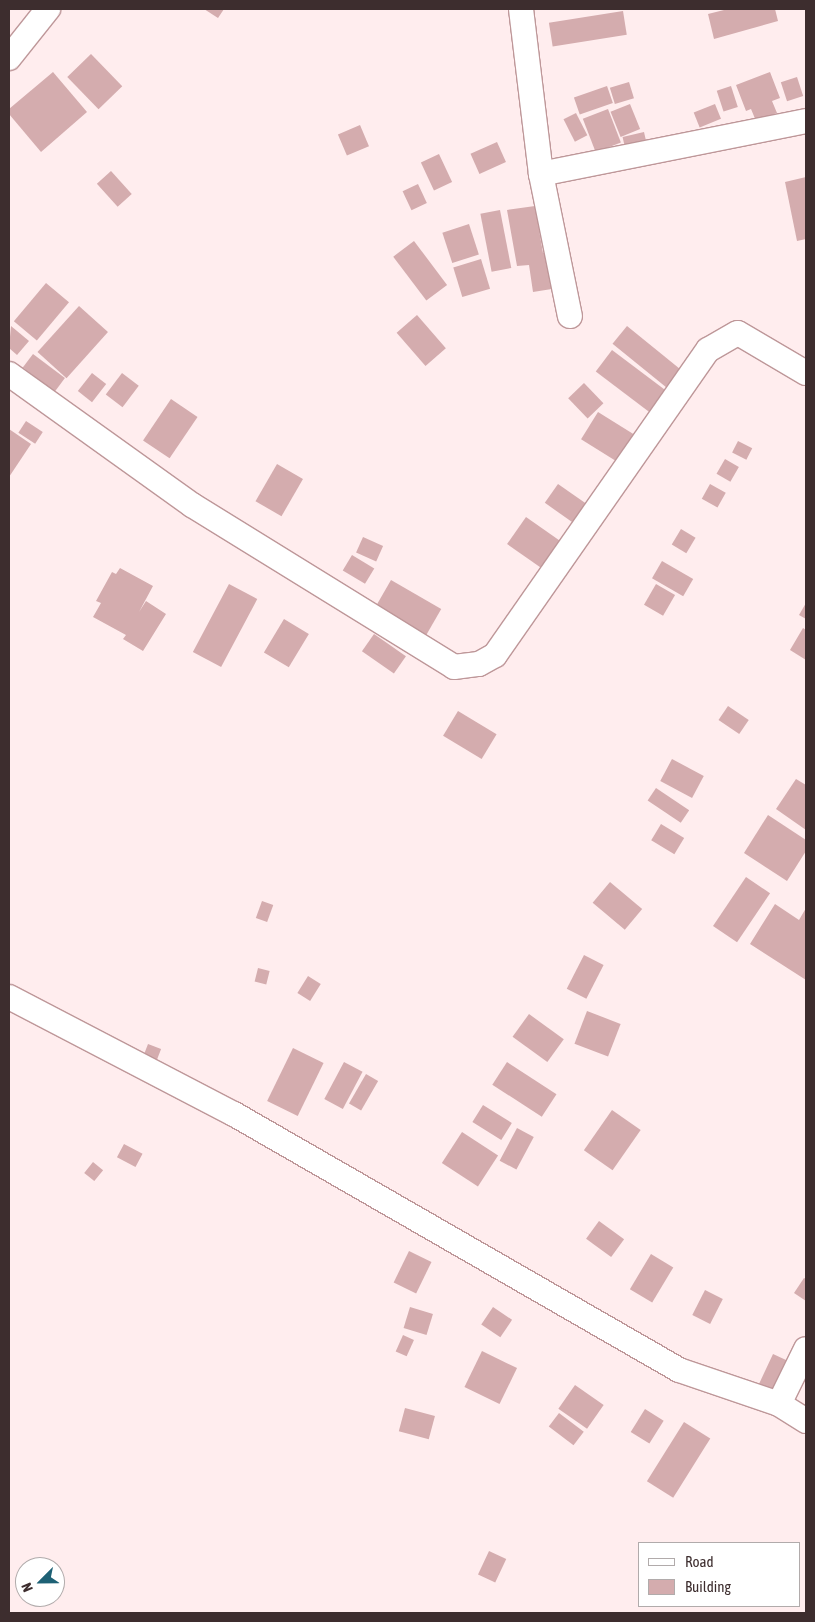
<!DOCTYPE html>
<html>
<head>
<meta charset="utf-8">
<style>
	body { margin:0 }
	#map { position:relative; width:815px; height:1622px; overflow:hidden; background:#ffedee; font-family:"Asap Condensed",sans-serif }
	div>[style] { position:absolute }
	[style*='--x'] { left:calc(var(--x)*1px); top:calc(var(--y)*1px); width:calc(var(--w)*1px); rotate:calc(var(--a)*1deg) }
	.building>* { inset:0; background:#d4acae; transform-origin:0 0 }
	.roads { filter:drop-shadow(1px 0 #be9799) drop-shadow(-1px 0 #be9799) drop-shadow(0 1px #be9799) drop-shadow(0 -1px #be9799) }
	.street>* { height:24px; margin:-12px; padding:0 12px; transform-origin:12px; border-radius:12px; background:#fff }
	span { translate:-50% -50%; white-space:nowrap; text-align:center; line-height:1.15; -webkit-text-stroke:4px #fff; paint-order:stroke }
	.frame { position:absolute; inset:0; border:10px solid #3d2d2e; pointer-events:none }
	.legend { position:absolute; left:638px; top:1542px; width:162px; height:65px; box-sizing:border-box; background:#fff; border:1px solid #b1abab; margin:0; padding:6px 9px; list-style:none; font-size:15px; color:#3d2d2e }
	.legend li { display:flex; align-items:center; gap:10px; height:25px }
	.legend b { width:25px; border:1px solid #b1abab }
	.north { position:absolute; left:15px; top:1557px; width:50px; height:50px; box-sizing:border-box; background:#fff; border:1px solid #b1abab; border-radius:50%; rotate:247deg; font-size:14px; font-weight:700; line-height:20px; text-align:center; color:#3d2d2e }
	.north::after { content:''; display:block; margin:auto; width:18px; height:22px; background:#1e6175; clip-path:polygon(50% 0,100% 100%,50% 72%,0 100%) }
</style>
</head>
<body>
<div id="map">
	<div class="building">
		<div style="clip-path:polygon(204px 9px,224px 9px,218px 18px)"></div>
		<div style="clip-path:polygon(728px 9px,775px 9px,778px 21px,714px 39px,708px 14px)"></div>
		<div style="left:623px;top:11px;width:24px;height:75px;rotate:81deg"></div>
		<div style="left:91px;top:54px;width:45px;height:33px;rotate:46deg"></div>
		<div style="clip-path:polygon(53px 72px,87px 112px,41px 152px,9px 114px,9px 109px)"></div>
		<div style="clip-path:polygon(770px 72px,780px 98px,772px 101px,777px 113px,756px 121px,751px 109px,746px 111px,736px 85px)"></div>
		<div style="left:797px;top:77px;width:20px;height:17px;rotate:72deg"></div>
		<div style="left:629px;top:82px;width:17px;height:20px;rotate:73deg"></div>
		<div style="left:607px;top:86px;width:18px;height:35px;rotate:71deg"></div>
		<div style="left:731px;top:86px;width:22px;height:15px;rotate:72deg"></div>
		<div style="left:630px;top:104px;width:27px;height:21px;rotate:68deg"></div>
		<div style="left:715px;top:104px;width:16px;height:23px;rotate:68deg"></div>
		<div style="left:608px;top:109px;width:36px;height:27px;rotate:69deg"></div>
		<div style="left:576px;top:113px;width:25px;height:14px;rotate:63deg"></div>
		<div style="left:360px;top:125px;width:23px;height:24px;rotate:67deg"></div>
		<div style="left:644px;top:132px;width:9px;height:22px;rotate:77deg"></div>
		<div style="left:497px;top:142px;width:22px;height:29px;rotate:66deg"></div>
		<div style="left:439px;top:154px;width:31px;height:20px;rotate:65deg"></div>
		<div style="left:111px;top:171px;width:31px;height:19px;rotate:48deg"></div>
		<div style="clip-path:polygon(806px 177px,806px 239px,797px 241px,785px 182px)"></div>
		<div style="left:418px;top:184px;width:21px;height:17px;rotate:65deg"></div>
		<div style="clip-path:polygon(535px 206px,543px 253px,552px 251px,558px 288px,533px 292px,529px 265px,517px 266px,507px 210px)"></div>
		<div style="left:500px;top:210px;width:59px;height:20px;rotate:79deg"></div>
		<div style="left:469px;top:224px;width:32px;height:28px;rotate:72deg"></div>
		<div style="left:414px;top:241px;width:55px;height:26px;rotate:53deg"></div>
		<div style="left:481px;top:259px;width:31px;height:29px;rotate:73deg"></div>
		<div style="left:46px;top:283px;width:30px;height:50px;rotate:40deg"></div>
		<div style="left:79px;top:306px;width:39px;height:62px;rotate:42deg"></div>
		<div style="left:417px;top:315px;width:44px;height:27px;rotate:49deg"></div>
		<div style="clip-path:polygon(11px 326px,29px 341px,17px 355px,9px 348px)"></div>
		<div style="left:627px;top:326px;width:69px;height:23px;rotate:39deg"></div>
		<div style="left:612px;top:350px;width:67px;height:27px;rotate:37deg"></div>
		<div style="left:33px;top:354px;width:40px;height:17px;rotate:37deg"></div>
		<div style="left:92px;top:373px;width:18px;height:23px;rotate:38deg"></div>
		<div style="left:122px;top:373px;width:21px;height:27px;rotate:37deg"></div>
		<div style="left:584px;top:383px;width:28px;height:22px;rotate:46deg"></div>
		<div style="left:171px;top:399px;width:32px;height:50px;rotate:34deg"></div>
		<div style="left:598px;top:412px;width:44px;height:32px;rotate:32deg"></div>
		<div style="left:26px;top:421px;width:20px;height:14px;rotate:33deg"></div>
		<div style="clip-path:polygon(9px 429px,31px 444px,9px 477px)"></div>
		<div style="left:738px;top:441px;width:16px;height:13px;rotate:27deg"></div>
		<div style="left:725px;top:459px;width:16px;height:17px;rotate:30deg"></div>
		<div style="left:277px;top:464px;width:30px;height:43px;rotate:30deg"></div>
		<div style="left:558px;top:484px;width:35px;height:23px;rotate:35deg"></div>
		<div style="left:710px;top:484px;width:18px;height:17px;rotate:29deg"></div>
		<div style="left:526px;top:517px;width:44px;height:33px;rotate:35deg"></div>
		<div style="left:681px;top:529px;width:17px;height:18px;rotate:31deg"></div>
		<div style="left:363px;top:537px;width:22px;height:17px;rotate:24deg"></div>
		<div style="left:352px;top:555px;width:26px;height:18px;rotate:31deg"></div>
		<div style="left:662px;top:561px;width:36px;height:20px;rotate:30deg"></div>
		<div style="clip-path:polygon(120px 568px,153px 586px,139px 612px,146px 601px,166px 614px,143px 651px,123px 639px,126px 635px,93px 617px,101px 603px,96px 601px,112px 572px,116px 574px)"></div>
		<div style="left:391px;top:580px;width:58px;height:40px;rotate:30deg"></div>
		<div style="left:229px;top:584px;width:32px;height:77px;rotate:28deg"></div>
		<div style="left:656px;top:584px;width:22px;height:24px;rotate:30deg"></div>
		<div style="clip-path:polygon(806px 603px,806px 619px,799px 615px)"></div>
		<div style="left:284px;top:619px;width:29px;height:39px;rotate:31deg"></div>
		<div style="clip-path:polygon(803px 628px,806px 630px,806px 660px,790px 650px)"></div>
		<div style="left:374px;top:634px;width:39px;height:21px;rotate:35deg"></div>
		<div style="left:728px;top:706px;width:25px;height:17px;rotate:34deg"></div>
		<div style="left:458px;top:711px;width:45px;height:29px;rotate:31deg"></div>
		<div style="left:672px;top:759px;width:36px;height:25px;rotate:28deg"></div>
		<div style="clip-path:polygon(796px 779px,806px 785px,806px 830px,776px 809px)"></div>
		<div style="left:656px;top:788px;width:40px;height:15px;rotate:34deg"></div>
		<div style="clip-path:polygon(768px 815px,806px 840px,806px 851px,787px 881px,744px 853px)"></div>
		<div style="left:661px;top:824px;width:27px;height:19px;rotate:31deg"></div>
		<div style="left:746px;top:877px;width:29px;height:59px;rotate:34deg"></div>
		<div style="left:610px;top:882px;width:42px;height:27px;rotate:40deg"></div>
		<div style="left:262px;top:901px;width:12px;height:18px;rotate:20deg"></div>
		<div style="clip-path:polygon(775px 904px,799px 920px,806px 908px,806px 980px,750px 944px)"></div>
		<div style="left:584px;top:955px;width:22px;height:38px;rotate:27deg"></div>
		<div style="left:258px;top:968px;width:12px;height:14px;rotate:14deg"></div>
		<div style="left:308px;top:976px;width:15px;height:20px;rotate:32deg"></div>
		<div style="left:587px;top:1011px;width:36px;height:35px;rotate:21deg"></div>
		<div style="left:529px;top:1014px;width:43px;height:28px;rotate:36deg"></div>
		<div style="left:148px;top:1044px;width:14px;height:23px;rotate:21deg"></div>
		<div style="left:293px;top:1048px;width:34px;height:59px;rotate:26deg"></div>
		<div style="left:344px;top:1062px;width:21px;height:42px;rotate:28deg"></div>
		<div style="left:507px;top:1062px;width:59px;height:27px;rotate:33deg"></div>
		<div style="left:366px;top:1074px;width:14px;height:34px;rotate:30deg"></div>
		<div style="left:483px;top:1105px;width:34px;height:20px;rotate:32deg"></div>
		<div style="left:612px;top:1110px;width:35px;height:49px;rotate:35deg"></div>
		<div style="left:517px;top:1128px;width:19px;height:37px;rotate:28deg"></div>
		<div style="left:462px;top:1132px;width:43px;height:37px;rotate:33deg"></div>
		<div style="left:124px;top:1144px;width:21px;height:15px;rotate:28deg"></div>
		<div style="left:93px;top:1162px;width:13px;height:14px;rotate:39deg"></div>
		<div style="left:599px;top:1221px;width:31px;height:22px;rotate:36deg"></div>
		<div style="left:409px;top:1251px;width:25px;height:35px;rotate:26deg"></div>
		<div style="left:651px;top:1254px;width:26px;height:41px;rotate:31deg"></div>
		<div style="clip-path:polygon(804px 1278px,806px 1279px,806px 1301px,794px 1293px)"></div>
		<div style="left:705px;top:1290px;width:20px;height:28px;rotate:27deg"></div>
		<div style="left:410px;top:1307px;width:24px;height:22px;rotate:17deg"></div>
		<div style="left:493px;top:1307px;width:23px;height:21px;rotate:34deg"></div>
		<div style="left:403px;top:1335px;width:12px;height:18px;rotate:24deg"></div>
		<div style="left:482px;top:1351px;width:39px;height:40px;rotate:26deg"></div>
		<div style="left:773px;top:1354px;width:21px;height:34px;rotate:25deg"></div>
		<div style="left:575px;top:1385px;width:35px;height:29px;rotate:35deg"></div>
		<div style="left:405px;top:1408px;width:31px;height:24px;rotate:15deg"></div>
		<div style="left:645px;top:1409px;width:22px;height:27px;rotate:32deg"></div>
		<div style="left:559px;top:1413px;width:31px;height:17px;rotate:37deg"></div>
		<div style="left:684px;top:1422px;width:31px;height:70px;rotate:32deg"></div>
		<div style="left:489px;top:1551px;width:19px;height:26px;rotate:25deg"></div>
	</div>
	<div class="roads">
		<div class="street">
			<div style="--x:521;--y:9;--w:166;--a:83.1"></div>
			<div style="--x:541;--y:174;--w:145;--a:78.5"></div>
			<div style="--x:9;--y:58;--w:63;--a:-51.5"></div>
			<div style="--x:541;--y:174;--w:270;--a:-11.3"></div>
			<div style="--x:9;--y:374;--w:225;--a:35.6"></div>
			<div style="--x:192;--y:505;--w:308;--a:31.7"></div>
			<div style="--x:454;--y:667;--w:25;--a:-7"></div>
			<div style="--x:479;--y:664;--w:18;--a:-29"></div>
			<div style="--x:495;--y:655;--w:372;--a:-55.1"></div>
			<div style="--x:708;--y:350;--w:34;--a:-30"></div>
			<div style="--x:738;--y:333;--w:79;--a:30.5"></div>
			<div style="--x:9;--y:997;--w:254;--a:27.5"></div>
			<div style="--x:234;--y:1114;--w:513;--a:29.91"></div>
			<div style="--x:679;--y:1370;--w:106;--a:18.8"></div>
			<div style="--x:779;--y:1404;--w:32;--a:32"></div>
			<div style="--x:779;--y:1404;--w:61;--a:-63.9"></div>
		</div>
	</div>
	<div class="frame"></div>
	<ul class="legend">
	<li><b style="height:6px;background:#fff"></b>Road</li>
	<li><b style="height:14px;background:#d4acae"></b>Building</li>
	</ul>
	<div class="north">N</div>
</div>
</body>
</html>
